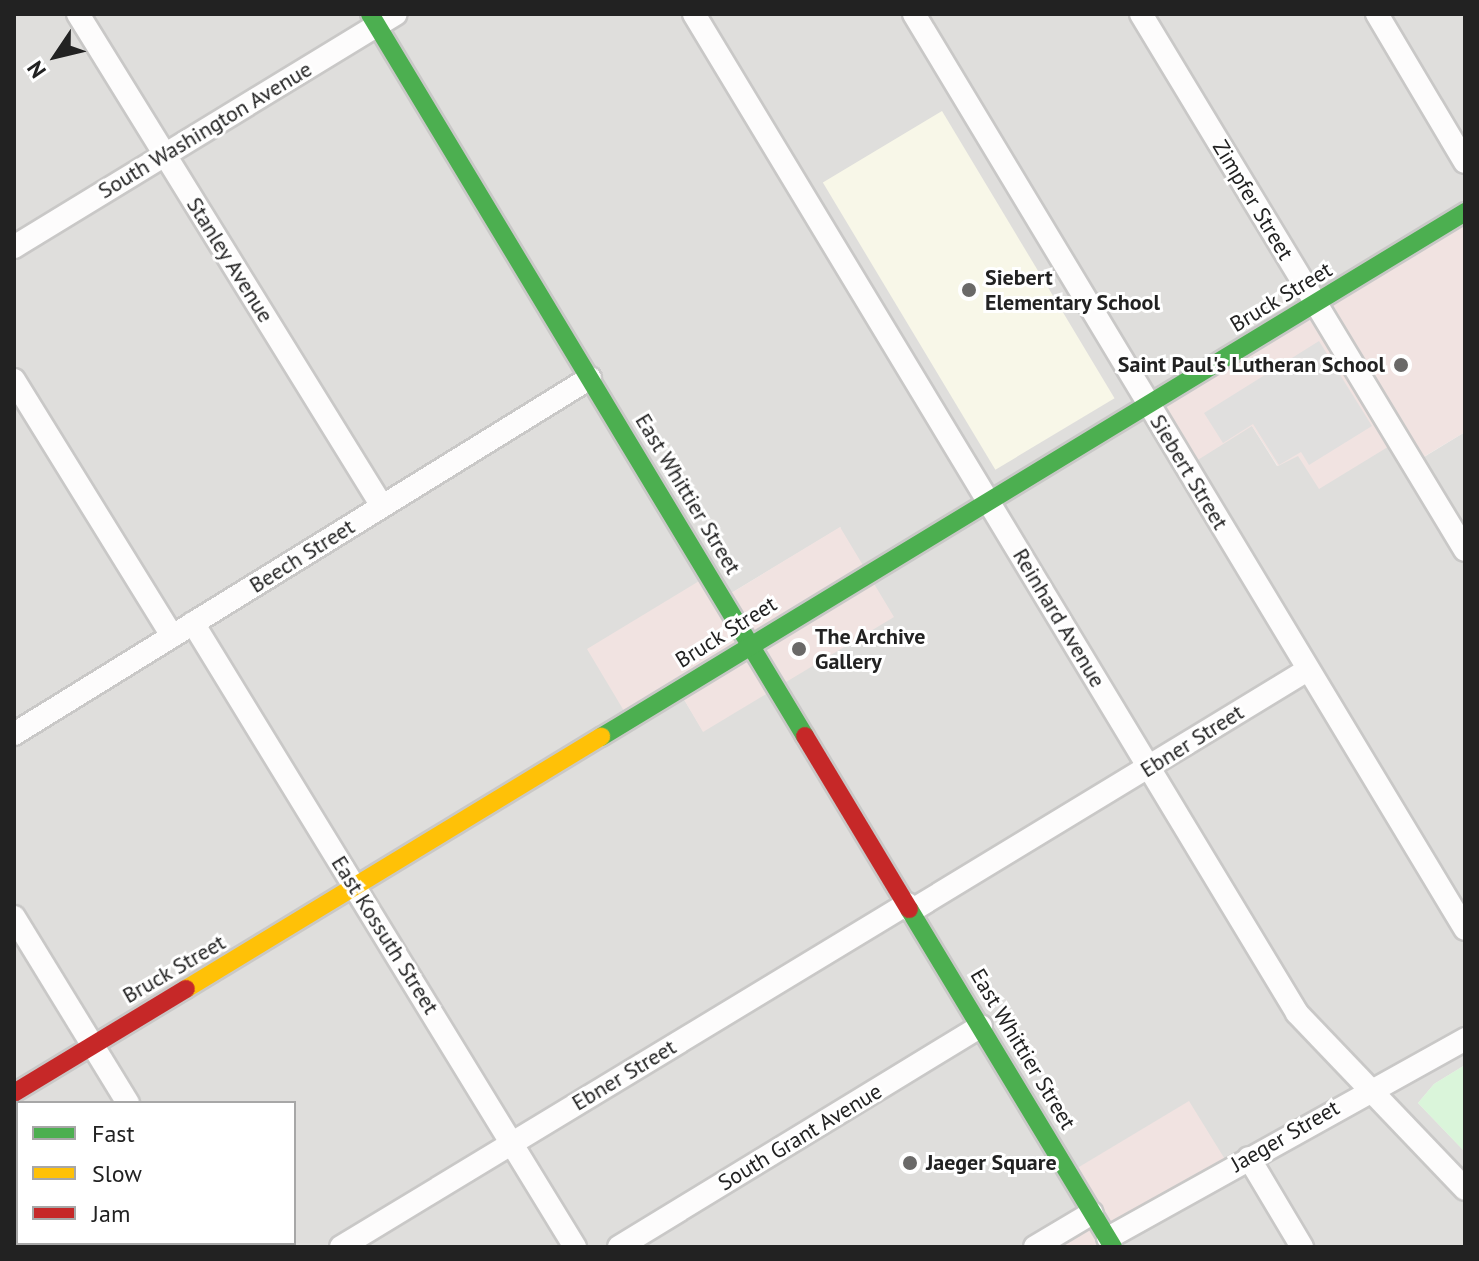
<!DOCTYPE html>
<html>
<head>
<meta charset="utf-8">
<style>
	body { margin:0 }
	#map { position:relative; width:1479px; height:1261px; overflow:hidden; background:#f0eeeb; font-family:"PT Sans",sans-serif }
	div>[style] { position:absolute }
	[style*='--x'] { left:calc(var(--x)*1px); top:calc(var(--y)*1px); width:calc(var(--w)*1px); rotate:calc(var(--a)*1deg) }
	.residential>* { inset:0; background:#dfdedc }
	.commercial>* { inset:0; background:#f1e3e1 }
	.education>* { inset:0; background:#f8f7e8; transform-origin:0 0 }
	.park>* { inset:0; background:#daf5da }
	.parking>* { inset:0; background:#e0dfde }
	.roads { filter:drop-shadow(2px 0 #c9c8c7) drop-shadow(-2px 0 #c9c8c7) drop-shadow(0 2px #c9c8c7) drop-shadow(0 -2px #c9c8c7) }
	.street>* { height:22px; margin:-11px; padding:0 11px; transform-origin:11px; border-radius:11px; background:#fdfcfc }
	.fast>* { height:18px; margin:-9px; padding:0 9px; transform-origin:9px; border-radius:9px; background:#4caf50 }
	.slow>* { height:18px; margin:-9px; padding:0 9px; transform-origin:9px; border-radius:9px; background:#ffc107 }
	.jam>* { height:18px; margin:-9px; padding:0 9px; transform-origin:9px; border-radius:9px; background:#c62828 }
	.dots>* { width:22px; height:22px; translate:-50% -50%; box-sizing:border-box; border:4px solid #fff; border-radius:50% }
	span { translate:-50% -50%; white-space:nowrap; text-align:center; line-height:1.15; -webkit-text-stroke:6px #fff; paint-order:stroke }
	.street-label { font-size:22px; color:#222 }
	.poi-label { font-size:22px; color:#222; font-weight:700 }
	.left { translate:0 -50%; text-align:left }
	.right { translate:-100% -50%; text-align:right }
	.frame { position:absolute; inset:0; border:16px solid #222; pointer-events:none }
	.legend { position:absolute; left:16px; top:1101px; width:280px; height:144px; box-sizing:border-box; background:#fff; border:2px solid #a7a7a7; margin:0; padding:10px 14px; list-style:none; font-size:24px; color:#222 }
	.legend li { display:flex; align-items:center; gap:16px; height:40px }
	.legend b { width:40px; border:2px solid #a7a7a7 }
	.north { position:absolute; left:16px; top:16px; width:80px; height:80px; -webkit-text-stroke:6px #fff; paint-order:stroke; rotate:235deg; font-size:22px; font-weight:700; line-height:32px; text-align:center; color:#222 }
	.north::after { content:''; display:block; margin:auto; width:28px; height:36px; background:#222; clip-path:polygon(50% 0,100% 100%,50% 72%,0 100%) }
</style>
</head>
<body>
<div id="map">
	<div class="residential">
		<div style="clip-path:polygon(evenodd,14px 14px,1465px 14px,1465px 212px,1252px 426px,1277px 466px,1298px 455px,1396px 442px,1411px 465px,1465px 432px,1465px 1065px,1434px 1084px,1418px 1103px,1465px 1152px,1465px 1247px,14px 1247px,14px 14px,841px 527px,704px 731px,703px 731px,679px 691px,728px 595px,841px 527px,14px 14px,18px 1103px,294px 1103px,294px 1243px,18px 1243px,18px 1103px)"></div>
	</div>
	<div class="commercial">
		<div style="clip-path:polygon(1465px 212px,1465px 432px,1410px 465px,1396px 442px,1319px 489px,1298px 456px,1278px 466px,1252px 426px,1185px 468px,1147px 405px)"></div>
		<div style="clip-path:polygon(840px 527px,894px 617px,703px 732px,679px 691px,630px 721px,587px 649px,714px 572px,728px 595px)"></div>
		<div style="clip-path:polygon(1189px 1101px,1231px 1169px,1113px 1247px,1035px 1247px,1092px 1213px,1069px 1173px)"></div>
	</div>
	<div class="education">
		<div style="left:942px;top:111px;width:335px;height:139px;rotate:59deg"></div>
	</div>
	<div class="park">
		<div style="clip-path:polygon(1465px 1065px,1465px 1152px,1418px 1103px,1434px 1084px)"></div>
	</div>
	<div class="parking">
		<div style="clip-path:polygon(1319px 341px,1372px 426px,1309px 465px,1301px 452px,1279px 465px,1253px 424px,1223px 443px,1204px 413px)"></div>
	</div>
	<div class="roads">
		<div class="street">
			<div style="--x:78;--y:14;--w:578;--a:58.29"></div>
			<div style="--x:694;--y:14;--w:1167;--a:58.88"></div>
			<div style="--x:1297;--y:1013;--w:243;--a:46.3"></div>
			<div style="--x:914;--y:14;--w:1068;--a:58.94"></div>
			<div style="--x:1141;--y:14;--w:626;--a:58.85"></div>
			<div style="--x:1377;--y:14;--w:172;--a:59.3"></div>
			<div style="--x:14;--y:247;--w:447;--a:-31.4"></div>
			<div style="--x:14;--y:380;--w:301;--a:58.3"></div>
			<div style="--x:193;--y:623;--w:732;--a:58.53"></div>
			<div style="--x:14;--y:734;--w:677;--a:-31.72"></div>
			<div style="--x:911;--y:911;--w:464;--a:-31.3"></div>
			<div style="--x:14;--y:917;--w:218;--a:58.5"></div>
			<div style="--x:1249;--y:1158;--w:104;--a:59.2"></div>
			<div style="--x:1108;--y:1238;--w:409;--a:-29.1"></div>
			<div style="--x:213;--y:1243;--w:5;--a:53"></div>
			<div style="--x:341;--y:1247;--w:662;--a:-31.22"></div>
			<div style="--x:619;--y:1247;--w:424;--a:-31.4"></div>
			<div style="--x:1035;--y:1247;--w:66;--a:-30.8"></div>
		</div>
		<div class="fast">
			<div style="--x:370;--y:14;--w:843;--a:58.93"></div>
			<div style="--x:601;--y:737;--w:1011;--a:-31.28"></div>
			<div style="--x:909;--y:909;--w:395;--a:58.9"></div>
		</div>
		<div class="slow">
			<div style="--x:186;--y:989;--w:486;--a:-31.3"></div>
		</div>
		<div class="jam">
			<div style="--x:805;--y:736;--w:202;--a:59"></div>
			<div style="--x:14;--y:1093;--w:201;--a:-31.2"></div>
		</div>
	</div>
	<div class="dots">
		<div style="left:969px;top:290px;background:#6a6968"></div>
		<div style="left:1401px;top:365px;background:#6a6968"></div>
		<div style="left:799px;top:649px;background:#6a6968"></div>
		<div style="left:910px;top:1163px;background:#6a6968"></div>
	</div>
	<div class="street-label">
		<span style="left:205px;top:130px;rotate:-31deg">South Washington Avenue</span>
		<span style="left:1253px;top:200px;rotate:59deg">Zimpfer Street</span>
		<span style="left:230px;top:260px;rotate:58deg">Stanley Avenue</span>
		<span style="left:1281px;top:297px;rotate:-31deg">Bruck Street</span>
		<span style="left:1189px;top:472px;rotate:59deg">Siebert Street</span>
		<span style="left:688px;top:494px;rotate:59deg">East Whittier Street</span>
		<span style="left:302px;top:556px;rotate:-32deg">Beech Street</span>
		<span style="left:1059px;top:618px;rotate:59deg">Reinhard Avenue</span>
		<span style="left:726px;top:632px;rotate:-32deg">Bruck Street</span>
		<span style="left:1192px;top:741px;rotate:-32deg">Ebner Street</span>
		<span style="left:385px;top:935px;rotate:58deg">East Kossuth Street</span>
		<span style="left:174px;top:969px;rotate:-30deg">Bruck Street</span>
		<span style="left:1023px;top:1049px;rotate:59deg">East Whittier Street</span>
		<span style="left:624px;top:1075px;rotate:-31deg">Ebner Street</span>
		<span style="left:1285px;top:1136px;rotate:-30deg">Jaeger Street</span>
		<span style="left:800px;top:1137px;rotate:-31deg">South Grant Avenue</span>
	</div>
	<div class="poi-label">
		<span class="left" style="left:985px;top:290px">Siebert<br>Elementary School</span>
		<span class="right" style="left:1385px;top:365px">Saint Paul's Lutheran School</span>
		<span class="left" style="left:815px;top:649px">The Archive<br>Gallery</span>
		<span class="left" style="left:926px;top:1163px">Jaeger Square</span>
	</div>
	<div class="frame"></div>
	<ul class="legend">
	<li><b style="height:10px;background:#4caf50"></b>Fast</li>
	<li><b style="height:10px;background:#ffc107"></b>Slow</li>
	<li><b style="height:10px;background:#c62828"></b>Jam</li>
	</ul>
	<div class="north">N</div>
</div>
</body>
</html>
